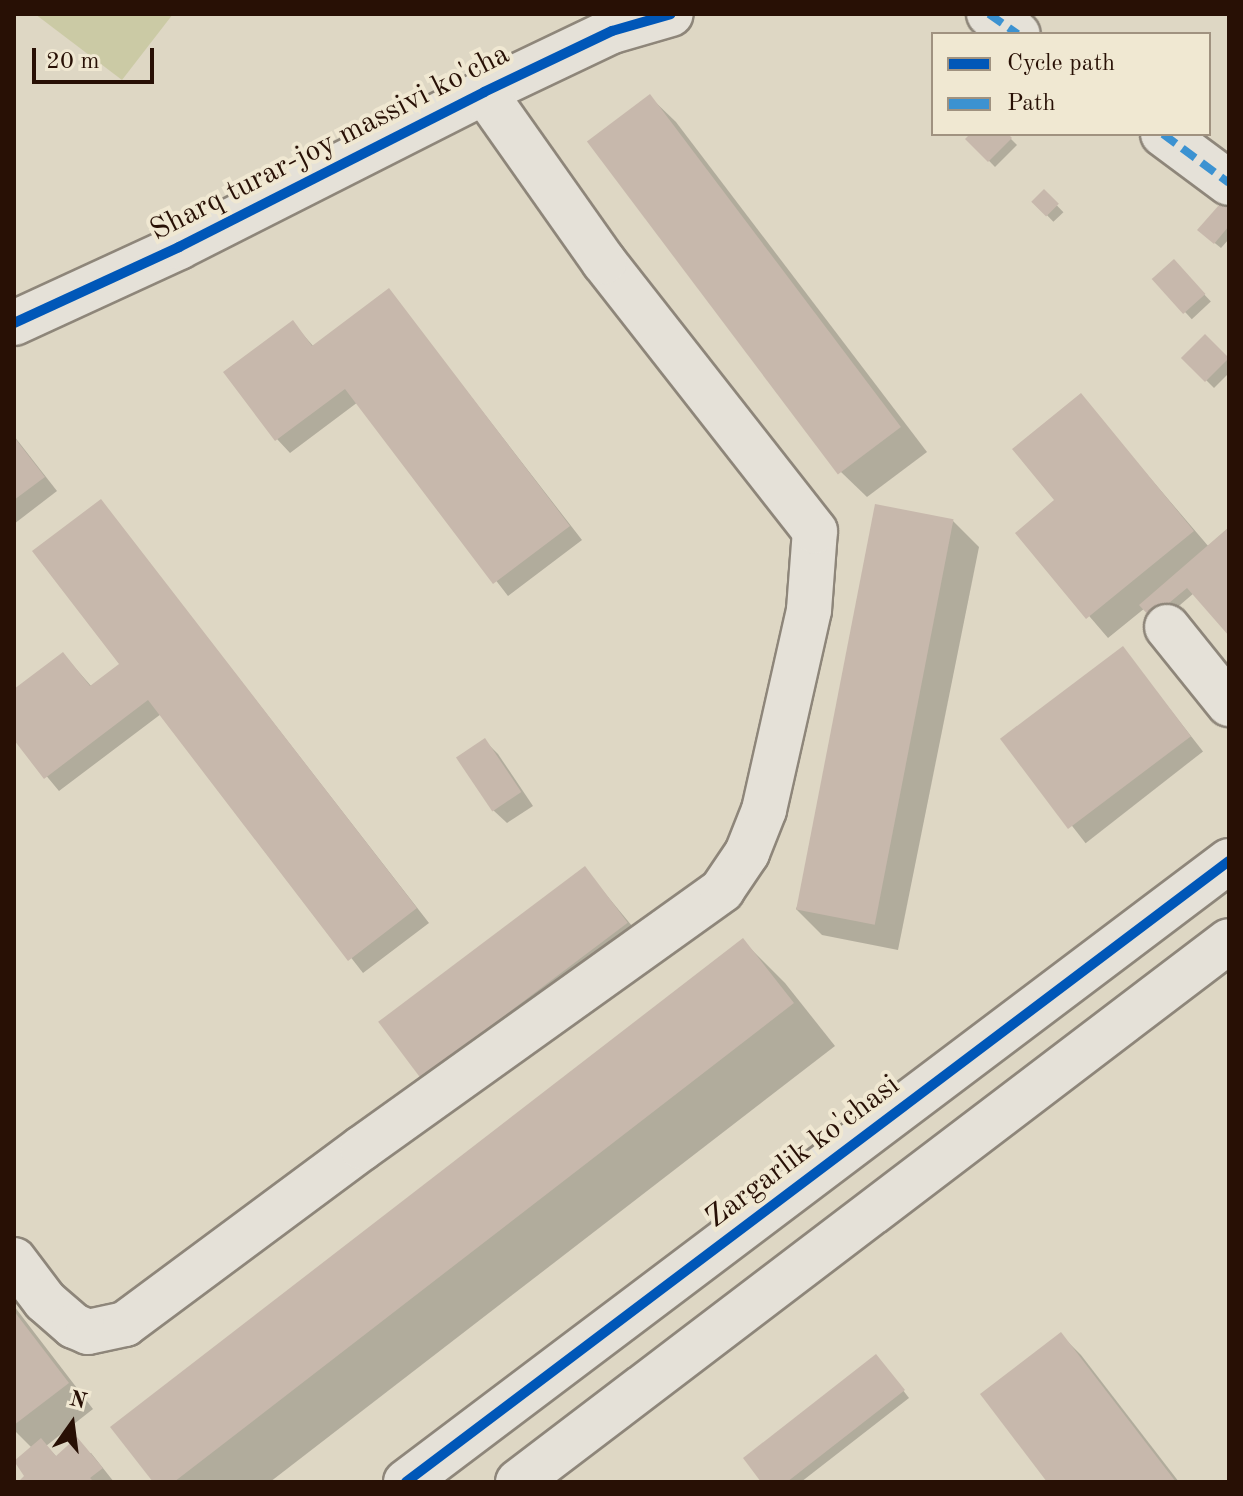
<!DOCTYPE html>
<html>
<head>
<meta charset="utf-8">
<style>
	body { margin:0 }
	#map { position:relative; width:1243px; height:1496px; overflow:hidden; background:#ded7c4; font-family:"Old Standard TT",serif }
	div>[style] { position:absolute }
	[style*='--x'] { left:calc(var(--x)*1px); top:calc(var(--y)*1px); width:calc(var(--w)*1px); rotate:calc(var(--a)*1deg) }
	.green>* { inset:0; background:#cbcaa5 }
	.shadow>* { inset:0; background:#0003; transform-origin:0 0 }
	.building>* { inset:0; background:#c7b8ac; transform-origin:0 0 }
	.roads { filter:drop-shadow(2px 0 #8e867a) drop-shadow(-2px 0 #8e867a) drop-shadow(0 2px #8e867a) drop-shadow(0 -2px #8e867a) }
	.minor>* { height:44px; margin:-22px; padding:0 22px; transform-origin:22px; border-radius:22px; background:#e5e1d8 }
	.quiet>* { height:8px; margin-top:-4px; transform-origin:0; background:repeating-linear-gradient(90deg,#3c92d1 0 16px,transparent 0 24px) }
	.cycleway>* { height:10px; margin:-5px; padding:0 5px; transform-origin:5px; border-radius:5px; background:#0057b8 }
	span { translate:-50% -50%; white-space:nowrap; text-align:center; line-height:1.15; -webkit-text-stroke:8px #f0e8d2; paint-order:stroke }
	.street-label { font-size:30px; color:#281005 }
	.frame { position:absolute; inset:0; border:16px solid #281005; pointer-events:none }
	.legend { position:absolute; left:931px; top:32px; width:280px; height:104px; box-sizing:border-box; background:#f0e8d2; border:2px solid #a09280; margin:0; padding:10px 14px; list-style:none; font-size:24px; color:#281005 }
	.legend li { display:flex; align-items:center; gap:16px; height:40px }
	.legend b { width:40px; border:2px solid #a09280 }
	.north { position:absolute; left:32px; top:1384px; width:80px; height:80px; -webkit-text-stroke:6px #f0e8d2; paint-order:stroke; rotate:14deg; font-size:22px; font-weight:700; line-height:32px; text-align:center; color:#281005 }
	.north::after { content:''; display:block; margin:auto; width:28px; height:36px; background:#281005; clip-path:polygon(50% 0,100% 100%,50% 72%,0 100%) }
	.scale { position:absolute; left:32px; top:48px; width:122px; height:36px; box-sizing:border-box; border:4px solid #281005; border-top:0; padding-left:10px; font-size:24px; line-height:28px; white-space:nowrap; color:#281005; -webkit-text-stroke:6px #f0e8d2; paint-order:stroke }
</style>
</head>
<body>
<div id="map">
	<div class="green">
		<div style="clip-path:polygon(35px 14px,173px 14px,122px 80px)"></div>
	</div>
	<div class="shadow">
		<div style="clip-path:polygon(650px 97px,676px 122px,927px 452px,867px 497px,841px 472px)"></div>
		<div style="clip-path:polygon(973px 134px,1006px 134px,1017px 145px,995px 167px,968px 139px)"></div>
		<div style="left:1044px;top:192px;width:28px;height:14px;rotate:46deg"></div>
		<div style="clip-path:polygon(1229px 200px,1229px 239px,1221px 248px,1206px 236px)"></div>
		<div style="left:1174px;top:262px;width:54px;height:26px;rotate:47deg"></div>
		<div style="clip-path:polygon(389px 291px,582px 540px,508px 596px,358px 402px,290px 453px,277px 439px,293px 323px,314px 347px)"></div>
		<div style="clip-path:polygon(1205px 337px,1229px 361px,1229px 373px,1214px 388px,1184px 358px)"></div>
		<div style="clip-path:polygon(1080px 396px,1209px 547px,1229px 530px,1229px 633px,1194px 593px,1159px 623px,1145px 608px,1108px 638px,1018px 533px,1057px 501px)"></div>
		<div style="clip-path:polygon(14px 436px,57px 491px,14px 524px)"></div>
		<div style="clip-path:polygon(101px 501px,429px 923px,363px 973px,161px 714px,59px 791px,14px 737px,14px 692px,63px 654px,92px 687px,122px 665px)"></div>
		<div style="clip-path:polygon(953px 521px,979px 547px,898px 950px,822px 935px,796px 909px)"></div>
		<div style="left:1123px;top:649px;width:130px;height:149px;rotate:52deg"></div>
		<div style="clip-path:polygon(485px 741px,498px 754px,533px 806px,507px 823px,493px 810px)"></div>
		<div style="clip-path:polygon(584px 868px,647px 944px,422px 1078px)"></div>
		<div style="clip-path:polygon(743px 941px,785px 983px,835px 1046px,270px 1482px,155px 1482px)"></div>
		<div style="clip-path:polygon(14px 1306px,93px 1409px,46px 1446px,57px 1457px,91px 1453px,114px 1482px,21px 1482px,27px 1477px,32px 1448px,14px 1430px)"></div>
		<div style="clip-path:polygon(1061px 1335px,1081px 1355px,1179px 1482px,1050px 1482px)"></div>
		<div style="clip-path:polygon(882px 1363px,909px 1398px,801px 1482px,764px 1482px)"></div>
	</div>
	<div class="building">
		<div style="left:650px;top:94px;width:417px;height:79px;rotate:53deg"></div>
		<div style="clip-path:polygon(970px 134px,1008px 134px,1012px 138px,988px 162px,965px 139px)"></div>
		<div style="left:1044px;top:189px;width:21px;height:18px;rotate:45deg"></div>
		<div style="clip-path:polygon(1227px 196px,1229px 226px,1214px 244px,1197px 230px)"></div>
		<div style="left:1174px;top:259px;width:47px;height:30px;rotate:48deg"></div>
		<div style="clip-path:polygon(389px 288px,570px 526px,493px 584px,345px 389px,275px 441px,223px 372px,293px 320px,312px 346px)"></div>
		<div style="left:1205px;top:334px;width:34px;height:34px;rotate:45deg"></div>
		<div style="clip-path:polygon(1081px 393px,1194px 531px,1086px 619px,1015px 533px,1054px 500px,1012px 449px)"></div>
		<div style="clip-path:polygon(14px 437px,45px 477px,14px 500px)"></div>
		<div style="clip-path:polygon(101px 499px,417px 908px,348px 961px,148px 700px,44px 779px,14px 740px,14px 689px,63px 652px,90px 686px,119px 664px,32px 551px)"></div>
		<div style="left:875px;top:504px;width:80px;height:413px;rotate:11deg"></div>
		<div style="clip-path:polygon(1229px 527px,1229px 636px,1187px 588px,1151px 618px,1139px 605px)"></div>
		<div style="left:1123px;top:646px;width:113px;height:154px;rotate:53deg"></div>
		<div style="left:485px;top:738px;width:65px;height:35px;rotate:56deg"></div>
		<div style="left:585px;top:866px;width:71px;height:259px;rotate:53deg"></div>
		<div style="clip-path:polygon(743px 938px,794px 1003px,174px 1482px,153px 1482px,110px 1427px)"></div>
		<div style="clip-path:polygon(14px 1311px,69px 1383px,14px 1425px)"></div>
		<div style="clip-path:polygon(1061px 1332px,1176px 1482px,1047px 1482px,980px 1394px)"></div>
		<div style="clip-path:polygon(876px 1354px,905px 1390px,787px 1482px,761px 1482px,743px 1458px)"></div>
		<div style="clip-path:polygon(77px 1437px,103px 1468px,90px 1478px,94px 1482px,18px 1482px,24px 1476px,14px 1461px,41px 1438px,56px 1456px)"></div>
	</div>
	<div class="roads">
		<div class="minor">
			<div style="--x:989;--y:14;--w:35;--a:35"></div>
			<div style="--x:1163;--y:134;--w:82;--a:36.6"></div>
			<div style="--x:14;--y:323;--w:182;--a:-24.7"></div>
			<div style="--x:179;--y:247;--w:342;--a:-26.9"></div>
			<div style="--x:484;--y:92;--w:142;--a:-25.5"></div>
			<div style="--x:612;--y:31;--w:61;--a:-16.1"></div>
			<div style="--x:1167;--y:627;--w:99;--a:51.2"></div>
			<div style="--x:14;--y:1260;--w:51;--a:52.9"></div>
			<div style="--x:45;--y:1301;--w:38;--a:41"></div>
			<div style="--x:74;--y:1326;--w:15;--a:23"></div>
			<div style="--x:88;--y:1332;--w:38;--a:-12"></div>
			<div style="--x:125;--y:1324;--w:295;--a:-36.6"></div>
			<div style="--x:362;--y:1148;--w:443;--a:-35.6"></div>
			<div style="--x:722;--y:890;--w:45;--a:-56"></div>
			<div style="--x:747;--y:853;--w:46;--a:-68.4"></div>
			<div style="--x:764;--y:810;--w:205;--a:-77.3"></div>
			<div style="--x:809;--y:610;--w:79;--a:-85.7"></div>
			<div style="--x:815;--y:531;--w:342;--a:-128.1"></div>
			<div style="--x:604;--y:262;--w:208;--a:-125.2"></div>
			<div style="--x:406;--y:1482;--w:1031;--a:-37.04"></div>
			<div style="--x:518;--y:1482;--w:893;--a:-37.27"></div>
		</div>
	</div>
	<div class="quiet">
		<div style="--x:989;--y:14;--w:35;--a:35"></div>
		<div style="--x:1163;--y:134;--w:82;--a:36.6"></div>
	</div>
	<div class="cycleway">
		<div style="--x:14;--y:323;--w:182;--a:-24.7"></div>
		<div style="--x:179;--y:247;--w:342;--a:-26.9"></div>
		<div style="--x:484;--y:92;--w:142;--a:-25.5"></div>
		<div style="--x:612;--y:31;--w:61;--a:-16.1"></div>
		<div style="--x:406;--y:1482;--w:1031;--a:-37.04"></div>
	</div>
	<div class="street-label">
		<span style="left:330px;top:143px;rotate:-27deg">Sharq turar-joy massivi ko'cha</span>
		<span style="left:803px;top:1152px;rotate:-37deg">Zargarlik ko'chasi</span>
	</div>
	<div class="frame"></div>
	<ul class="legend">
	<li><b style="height:10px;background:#0057b8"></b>Cycle path</li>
	<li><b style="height:10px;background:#3c92d1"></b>Path</li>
	</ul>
	<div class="north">N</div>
	<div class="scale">20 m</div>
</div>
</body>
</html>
